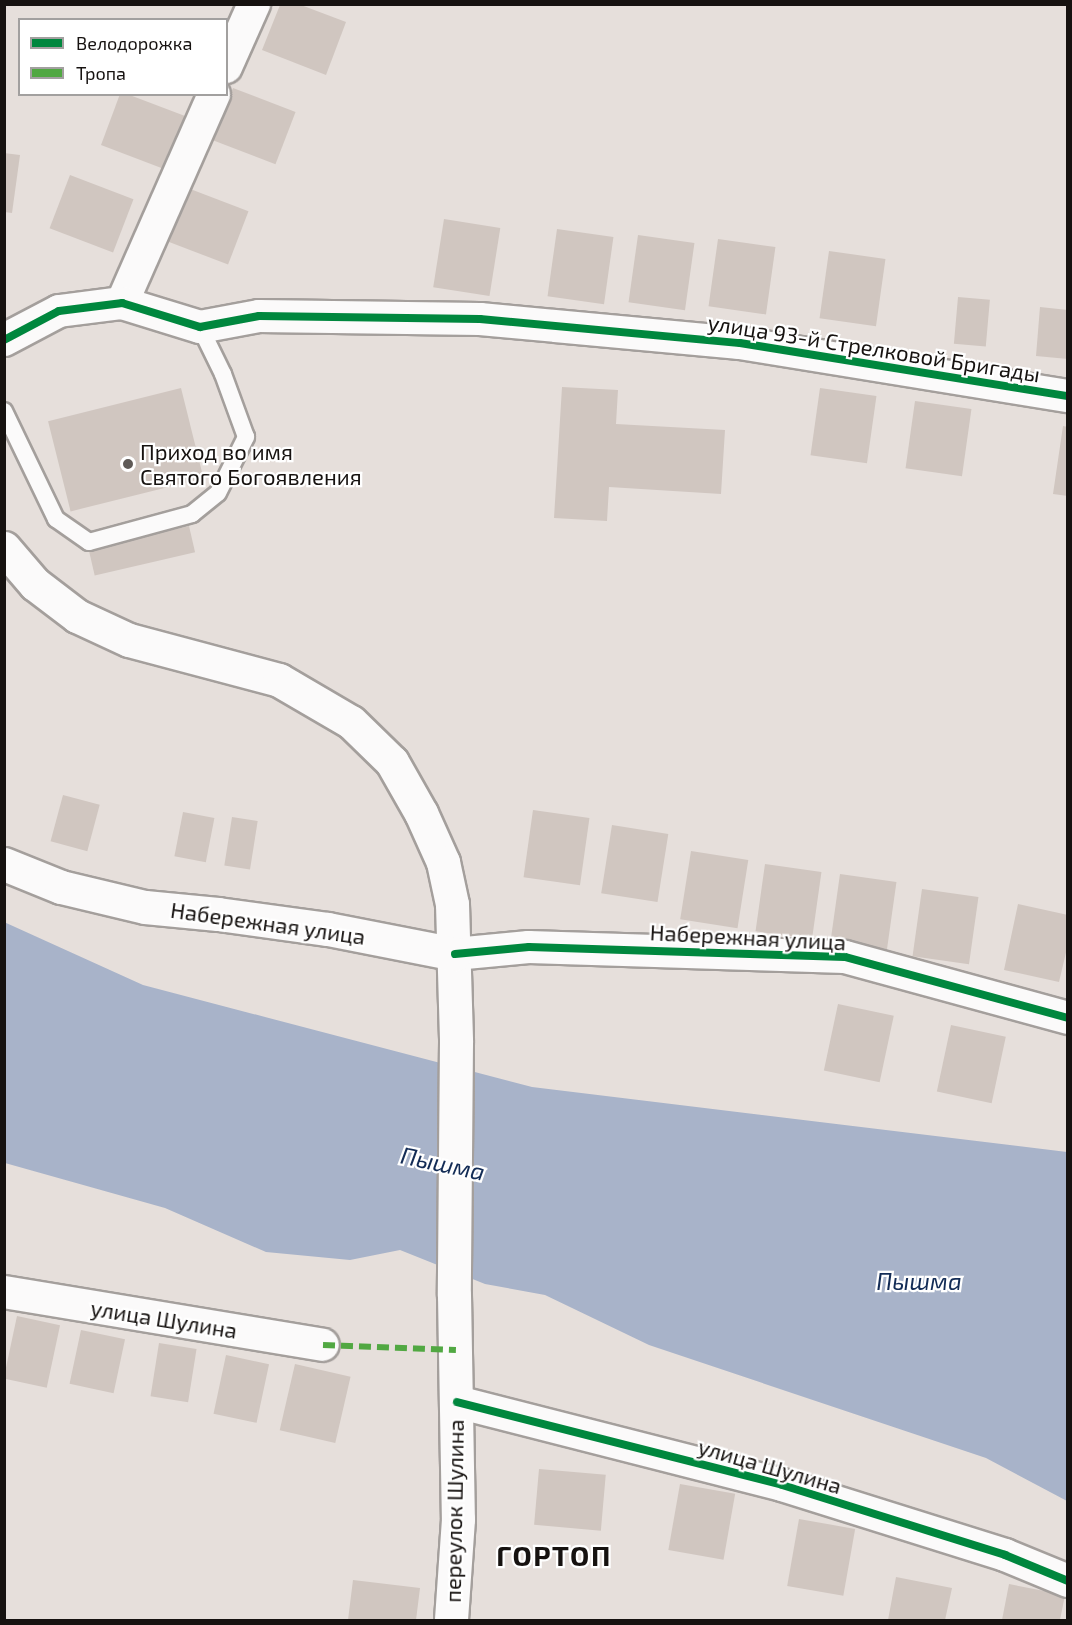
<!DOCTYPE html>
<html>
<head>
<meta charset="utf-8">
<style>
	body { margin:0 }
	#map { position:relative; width:1072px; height:1625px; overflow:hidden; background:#e6dfdb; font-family:"Exo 2",sans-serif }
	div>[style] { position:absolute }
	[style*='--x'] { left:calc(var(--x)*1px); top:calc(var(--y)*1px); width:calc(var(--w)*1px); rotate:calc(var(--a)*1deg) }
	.water>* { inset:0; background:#a8b3c9 }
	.building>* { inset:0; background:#d0c6c0; transform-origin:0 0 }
	.roads { filter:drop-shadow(2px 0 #a49f9c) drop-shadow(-2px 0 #a49f9c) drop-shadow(0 2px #a49f9c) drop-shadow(0 -2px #a49f9c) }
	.lane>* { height:16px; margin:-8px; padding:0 8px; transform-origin:8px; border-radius:8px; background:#fbfafa }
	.street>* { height:32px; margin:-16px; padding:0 16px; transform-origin:16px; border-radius:16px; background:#fbfafa }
	.secondary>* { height:33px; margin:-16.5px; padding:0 16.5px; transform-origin:16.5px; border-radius:16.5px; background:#fbfafa }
	.quiet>* { height:6px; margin-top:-3px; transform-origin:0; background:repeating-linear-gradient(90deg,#51a842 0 12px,transparent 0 18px) }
	.cycleway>* { height:8px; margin:-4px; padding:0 4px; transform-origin:4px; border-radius:4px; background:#00873e }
	.dots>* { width:16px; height:16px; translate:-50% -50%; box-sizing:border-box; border:3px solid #fff; border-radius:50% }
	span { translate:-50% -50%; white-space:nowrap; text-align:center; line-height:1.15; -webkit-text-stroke:4.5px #fff; paint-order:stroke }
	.street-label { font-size:22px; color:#161210 }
	.poi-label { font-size:22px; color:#161210 }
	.left { translate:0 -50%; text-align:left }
	.water-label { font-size:24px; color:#132c56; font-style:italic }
	.district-label { font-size:28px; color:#161210; font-weight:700; letter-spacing:1.5px }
	.frame { position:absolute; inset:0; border:6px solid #161210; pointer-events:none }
	.legend { position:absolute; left:18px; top:18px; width:210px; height:78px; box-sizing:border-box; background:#fff; border:2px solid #a2a09f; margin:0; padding:8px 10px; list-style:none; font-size:18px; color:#161210 }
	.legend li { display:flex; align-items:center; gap:12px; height:30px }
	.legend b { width:30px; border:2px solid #a2a09f }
</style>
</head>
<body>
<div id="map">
	<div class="water">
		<div style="clip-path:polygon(4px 922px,143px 985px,532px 1087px,1067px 1152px,1067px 1501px,986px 1458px,649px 1345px,545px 1295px,485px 1284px,400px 1250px,350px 1260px,266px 1252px,165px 1208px,5px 1163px)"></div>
	</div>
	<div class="building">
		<div style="clip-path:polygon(280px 5px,301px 5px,346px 22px,326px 75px,262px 50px)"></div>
		<div style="left:233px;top:88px;width:67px;height:56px;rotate:21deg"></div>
		<div style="clip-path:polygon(120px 94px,127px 94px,185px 116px,164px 169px,101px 145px)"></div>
		<div style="clip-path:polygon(4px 153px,20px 155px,12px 213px,4px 212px)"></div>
		<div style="left:70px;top:175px;width:68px;height:57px;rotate:21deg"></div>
		<div style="left:185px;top:187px;width:68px;height:57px;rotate:21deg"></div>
		<div style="left:444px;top:219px;width:57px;height:69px;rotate:9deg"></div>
		<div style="left:557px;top:229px;width:57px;height:68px;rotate:8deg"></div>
		<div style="left:638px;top:235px;width:57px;height:68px;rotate:8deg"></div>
		<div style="left:718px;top:239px;width:58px;height:68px;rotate:8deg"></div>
		<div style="left:829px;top:251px;width:57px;height:68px;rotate:8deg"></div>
		<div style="left:958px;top:297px;width:32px;height:47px;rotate:5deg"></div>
		<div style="clip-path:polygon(1040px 307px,1068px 310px,1068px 359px,1036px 356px)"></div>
		<div style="clip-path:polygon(562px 387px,618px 390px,616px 424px,725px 430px,721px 494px,609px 487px,607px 521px,554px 518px)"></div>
		<div style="left:181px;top:388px;width:93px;height:137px;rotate:76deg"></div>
		<div style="left:820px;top:388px;width:57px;height:68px;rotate:8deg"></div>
		<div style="left:915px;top:401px;width:57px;height:68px;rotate:8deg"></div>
		<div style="clip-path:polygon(1063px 426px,1068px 427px,1068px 496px,1053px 494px)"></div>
		<div style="left:189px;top:526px;width:27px;height:103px;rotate:77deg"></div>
		<div style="left:63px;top:795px;width:38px;height:48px;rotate:15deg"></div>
		<div style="left:533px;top:810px;width:57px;height:68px;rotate:8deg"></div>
		<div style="left:183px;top:812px;width:32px;height:45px;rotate:11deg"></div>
		<div style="left:232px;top:817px;width:26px;height:49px;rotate:9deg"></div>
		<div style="left:612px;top:825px;width:57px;height:69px;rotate:9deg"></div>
		<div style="left:691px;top:851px;width:58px;height:69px;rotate:9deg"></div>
		<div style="left:765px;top:864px;width:57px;height:68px;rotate:8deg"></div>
		<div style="left:840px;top:874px;width:57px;height:68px;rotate:8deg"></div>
		<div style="left:922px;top:889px;width:57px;height:68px;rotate:8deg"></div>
		<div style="clip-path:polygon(1018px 904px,1068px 915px,1068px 944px,1059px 982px,1004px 970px)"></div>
		<div style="left:838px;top:1004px;width:57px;height:68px;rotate:12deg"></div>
		<div style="left:951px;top:1025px;width:56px;height:68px;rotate:12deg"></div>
		<div style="left:17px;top:1316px;width:44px;height:64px;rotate:12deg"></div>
		<div style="left:81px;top:1330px;width:45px;height:55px;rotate:12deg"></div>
		<div style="left:159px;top:1343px;width:38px;height:54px;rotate:9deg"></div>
		<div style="left:226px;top:1355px;width:44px;height:60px;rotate:12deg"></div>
		<div style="left:295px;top:1364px;width:57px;height:68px;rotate:13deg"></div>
		<div style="left:539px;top:1469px;width:67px;height:56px;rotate:5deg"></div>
		<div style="left:680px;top:1484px;width:56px;height:67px;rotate:10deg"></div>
		<div style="left:799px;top:1519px;width:57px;height:68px;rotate:10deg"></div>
		<div style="clip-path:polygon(896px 1577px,952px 1588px,945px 1620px,888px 1620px)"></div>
		<div style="clip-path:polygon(353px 1580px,420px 1588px,416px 1620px,348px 1620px)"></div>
		<div style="clip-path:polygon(1009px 1584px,1065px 1595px,1060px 1620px,1002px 1620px)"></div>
	</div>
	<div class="roads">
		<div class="lane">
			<div style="--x:4;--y:411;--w:120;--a:64.3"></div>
			<div style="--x:56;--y:519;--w:40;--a:34.9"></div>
			<div style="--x:89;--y:542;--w:107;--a:-15.2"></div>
			<div style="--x:192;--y:514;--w:33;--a:-39"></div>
			<div style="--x:218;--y:493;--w:63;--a:-63.4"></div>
			<div style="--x:246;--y:437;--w:67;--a:-110.1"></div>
			<div style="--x:223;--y:374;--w:52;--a:-116.1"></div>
		</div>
		<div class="street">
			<div style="--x:226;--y:67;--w:69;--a:-66"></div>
			<div style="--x:122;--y:303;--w:228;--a:-66.2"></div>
			<div style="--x:4;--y:340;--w:62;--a:-27.8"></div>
			<div style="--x:59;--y:311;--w:64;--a:-7.2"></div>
			<div style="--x:122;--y:303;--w:82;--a:17.1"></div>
			<div style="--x:200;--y:327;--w:60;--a:-10.6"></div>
			<div style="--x:259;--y:316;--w:221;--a:0.8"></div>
			<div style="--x:480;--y:319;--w:261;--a:5.3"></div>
			<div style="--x:740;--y:343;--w:332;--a:9.2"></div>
			<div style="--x:455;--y:954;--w:74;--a:-5.4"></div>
			<div style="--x:529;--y:947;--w:316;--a:1.8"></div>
			<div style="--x:845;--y:957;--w:231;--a:15.3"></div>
			<div style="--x:4;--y:1292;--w:323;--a:9.4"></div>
			<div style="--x:457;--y:1402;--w:335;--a:14.3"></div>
			<div style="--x:782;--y:1485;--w:234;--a:17.4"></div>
			<div style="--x:1005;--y:1555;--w:68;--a:22.4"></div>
		</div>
		<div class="secondary">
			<div style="--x:4;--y:548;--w:48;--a:49.3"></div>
			<div style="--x:35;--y:584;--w:53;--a:37.3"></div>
			<div style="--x:77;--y:616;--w:57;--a:24.8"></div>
			<div style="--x:129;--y:640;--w:155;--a:14.9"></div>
			<div style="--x:279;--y:680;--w:83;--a:30.3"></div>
			<div style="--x:351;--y:722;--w:57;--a:44.3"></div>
			<div style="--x:392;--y:762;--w:59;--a:60.4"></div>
			<div style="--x:421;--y:813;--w:54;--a:65.8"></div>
			<div style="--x:443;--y:862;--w:43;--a:77.9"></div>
			<div style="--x:452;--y:904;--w:138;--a:88.3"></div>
			<div style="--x:456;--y:1042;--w:253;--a:90.5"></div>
			<div style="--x:454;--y:1295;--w:224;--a:89"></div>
			<div style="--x:458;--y:1519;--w:101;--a:94"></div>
			<div style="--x:4;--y:864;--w:61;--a:22"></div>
			<div style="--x:61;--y:887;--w:86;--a:13.4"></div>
			<div style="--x:145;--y:907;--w:73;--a:5.5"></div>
			<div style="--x:218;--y:914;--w:111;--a:7.8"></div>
			<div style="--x:328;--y:929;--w:129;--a:11.1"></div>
		</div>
	</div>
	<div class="quiet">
		<div style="--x:323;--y:1345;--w:133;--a:2.2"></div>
	</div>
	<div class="cycleway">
		<div style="--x:4;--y:340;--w:62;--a:-27.8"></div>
		<div style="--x:59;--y:311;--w:64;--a:-7.2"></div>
		<div style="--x:122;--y:303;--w:82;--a:17.1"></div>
		<div style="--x:200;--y:327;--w:60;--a:-10.6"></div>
		<div style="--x:259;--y:316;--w:221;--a:0.8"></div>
		<div style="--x:480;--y:319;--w:261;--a:5.3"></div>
		<div style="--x:740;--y:343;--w:332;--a:9.2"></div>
		<div style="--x:455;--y:954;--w:74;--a:-5.4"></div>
		<div style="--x:529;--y:947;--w:316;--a:1.8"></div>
		<div style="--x:845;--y:957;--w:231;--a:15.3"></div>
		<div style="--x:457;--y:1402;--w:335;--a:14.3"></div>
		<div style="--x:782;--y:1485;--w:234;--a:17.4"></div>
		<div style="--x:1005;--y:1555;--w:68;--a:22.4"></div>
	</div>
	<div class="dots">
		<div style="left:128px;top:464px;background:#5f5a57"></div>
	</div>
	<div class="street-label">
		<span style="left:874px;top:348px;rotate:9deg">улица 93-й Стрелковой Бригады</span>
		<span style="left:268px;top:923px;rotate:8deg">Набережная улица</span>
		<span style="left:748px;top:937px;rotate:3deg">Набережная улица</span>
		<span style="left:164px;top:1319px;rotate:9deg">улица Шулина</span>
		<span style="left:770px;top:1466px;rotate:16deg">улица Шулина</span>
		<span style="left:454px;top:1511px;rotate:-89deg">переулок Шулина</span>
	</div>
	<div class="poi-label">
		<span class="left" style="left:140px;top:464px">Приход во имя<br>Святого Богоявления</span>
	</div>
	<div class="water-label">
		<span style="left:443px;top:1163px;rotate:12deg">Пышма</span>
		<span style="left:919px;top:1281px">Пышма</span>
	</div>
	<div class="district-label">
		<span style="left:554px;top:1555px">ГОРТОП</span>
	</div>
	<div class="frame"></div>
	<ul class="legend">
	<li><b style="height:8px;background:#00873e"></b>Велодорожка</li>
	<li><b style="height:8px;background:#51a842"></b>Тропа</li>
	</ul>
</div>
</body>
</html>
